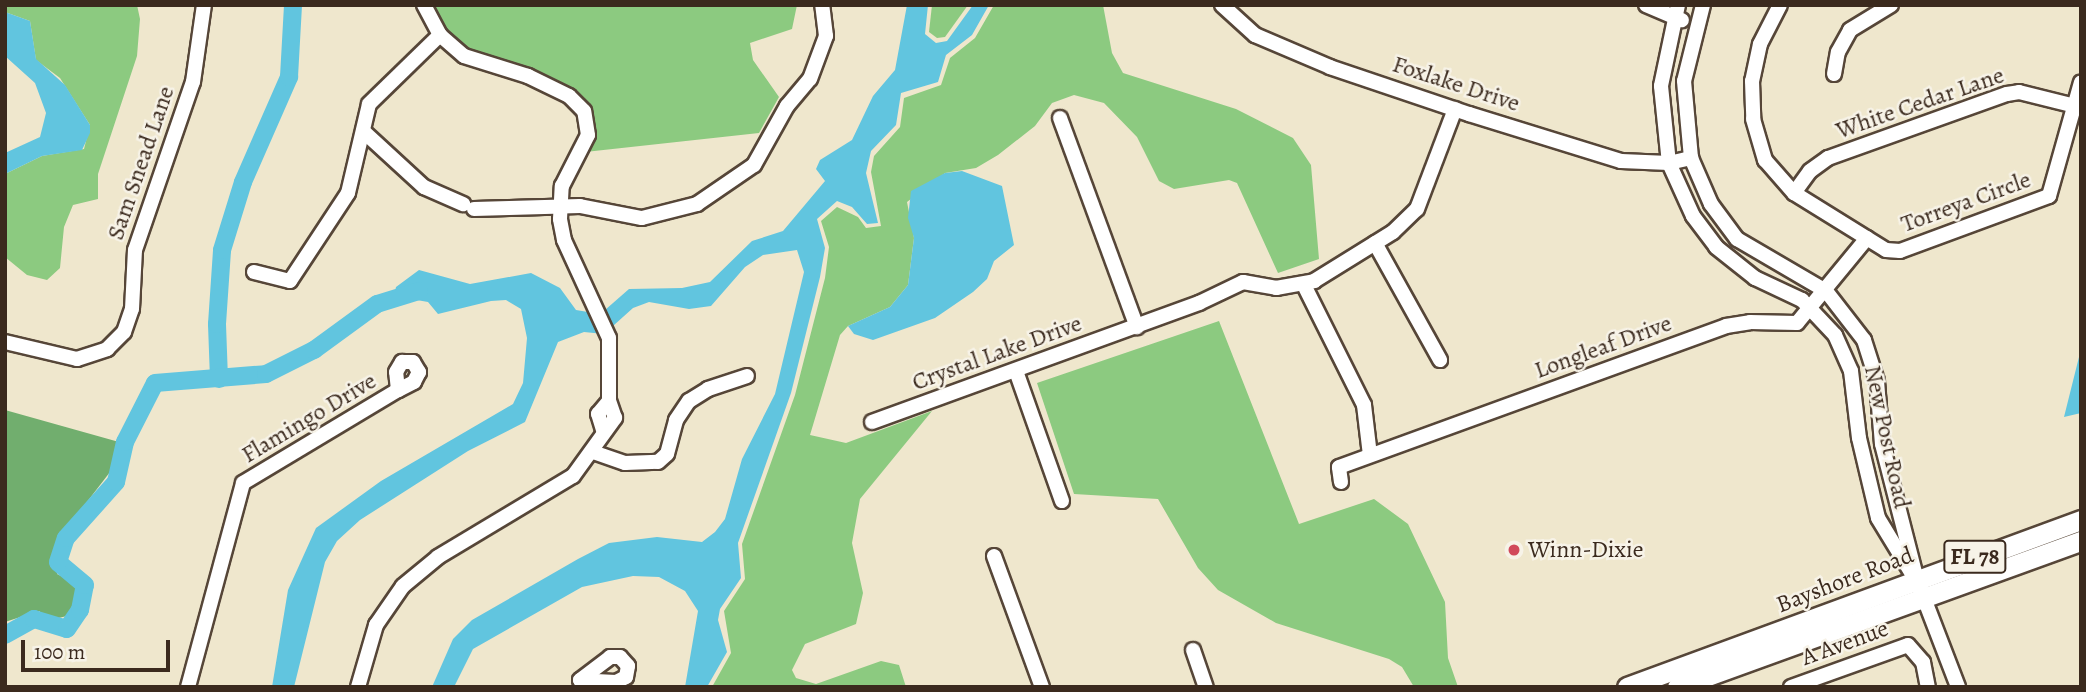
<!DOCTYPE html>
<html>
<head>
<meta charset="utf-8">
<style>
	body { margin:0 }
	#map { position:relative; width:2086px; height:692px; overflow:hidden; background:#efe7cd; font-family:Alegreya,serif }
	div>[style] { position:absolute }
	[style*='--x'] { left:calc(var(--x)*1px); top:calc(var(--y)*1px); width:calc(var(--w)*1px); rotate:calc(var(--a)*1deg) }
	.green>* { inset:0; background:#8cca80 }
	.forest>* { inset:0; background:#71ae6e }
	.water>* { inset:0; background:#61c5df }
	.river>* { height:18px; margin:-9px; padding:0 9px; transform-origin:9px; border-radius:9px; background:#61c5df }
	.roads { filter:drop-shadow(2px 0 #564638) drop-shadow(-2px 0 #564638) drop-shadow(0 2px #564638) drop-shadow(0 -2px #564638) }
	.minor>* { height:14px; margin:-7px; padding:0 7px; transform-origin:7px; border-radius:7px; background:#fff }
	.major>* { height:19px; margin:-9.5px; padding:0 9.5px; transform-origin:9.5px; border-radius:9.5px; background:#fff }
	.dots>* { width:19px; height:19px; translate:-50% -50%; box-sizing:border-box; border:4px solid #f7f3e8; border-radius:50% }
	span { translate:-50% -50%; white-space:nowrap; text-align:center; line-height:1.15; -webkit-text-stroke:5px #f7f3e8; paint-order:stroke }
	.shield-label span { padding:2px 5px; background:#f7f3e8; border:2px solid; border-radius:5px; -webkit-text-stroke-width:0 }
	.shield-label { font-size:23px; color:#3b2a1e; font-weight:700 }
	.street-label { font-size:24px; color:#3b2a1e }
	.poi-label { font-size:24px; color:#3b2a1e }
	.left { translate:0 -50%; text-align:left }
	.frame { position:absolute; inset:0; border:7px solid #3b2a1e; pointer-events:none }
	.scale { position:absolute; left:21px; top:640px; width:149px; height:32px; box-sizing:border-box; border:4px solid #3b2a1e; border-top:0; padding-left:9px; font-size:21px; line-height:24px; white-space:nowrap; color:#3b2a1e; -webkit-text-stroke:5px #f7f3e8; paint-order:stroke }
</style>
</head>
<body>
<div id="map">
	<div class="green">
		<div style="clip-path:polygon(5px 5px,137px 5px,140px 19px,137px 56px,98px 174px,98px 199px,73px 205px,64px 227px,60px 268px,47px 280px,27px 275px,5px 257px,5px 174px,42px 156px,84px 149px,90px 125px,60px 78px,36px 60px,30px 21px,5px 12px)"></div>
		<div style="clip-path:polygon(418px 5px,797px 5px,792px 29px,750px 43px,753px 60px,779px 97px,759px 133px,576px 153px,581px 114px,559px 94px,466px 61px)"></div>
		<div style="clip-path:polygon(932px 5px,968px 5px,945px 37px,937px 38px,929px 32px)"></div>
		<div style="clip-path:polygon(994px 5px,1103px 5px,1112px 53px,1123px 73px,1236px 109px,1293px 138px,1311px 165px,1319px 259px,1278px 273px,1237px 183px,1229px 180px,1174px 189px,1159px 181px,1137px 137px,1104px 103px,1074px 95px,1052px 103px,1035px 126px,998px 155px,976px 168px,945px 173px,907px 202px,914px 238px,908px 285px,890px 307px,848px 326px,840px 335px,810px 435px,846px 443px,932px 411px,860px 499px,852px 543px,863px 593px,856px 624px,805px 644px,792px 670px,796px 678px,816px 684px,881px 661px,899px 665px,906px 687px,712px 687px,731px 653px,724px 611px,745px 579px,742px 544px,795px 395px,825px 278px,829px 247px,821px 221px,837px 207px,858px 217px,866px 228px,881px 226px,871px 172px,874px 156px,900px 127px,904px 98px,941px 85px,950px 58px,975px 38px)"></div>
		<div style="clip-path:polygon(1219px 321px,1299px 524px,1374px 499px,1408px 524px,1445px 602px,1448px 658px,1458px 687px,1414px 687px,1402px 667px,1389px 659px,1276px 623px,1218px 590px,1198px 568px,1158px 499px,1074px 494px,1037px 383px)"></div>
	</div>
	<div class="forest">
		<div style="clip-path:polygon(5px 410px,119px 442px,110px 472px,57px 541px,57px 574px,75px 583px,78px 601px,67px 616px,50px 620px,39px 611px,5px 622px)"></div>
	</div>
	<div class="water">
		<div style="clip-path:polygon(907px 5px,928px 5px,925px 34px,936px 43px,947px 41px,973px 5px,989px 5px,972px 35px,946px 55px,938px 82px,901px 93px,896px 125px,871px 151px,866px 173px,878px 223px,867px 224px,852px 207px,837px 201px,817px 219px,825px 248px,820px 277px,791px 393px,738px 543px,741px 578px,720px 609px,718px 620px,727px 652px,707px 687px,685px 687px,698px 611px,685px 591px,659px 577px,633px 576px,582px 587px,473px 649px,454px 687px,432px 687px,453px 639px,472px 620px,578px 559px,609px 543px,657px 537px,702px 542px,715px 532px,725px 519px,742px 459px,775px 394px,804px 272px,797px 250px,763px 255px,745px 267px,711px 306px,689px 309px,649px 302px,633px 308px,604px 334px,584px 332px,558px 342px,525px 422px,468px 451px,360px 520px,337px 541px,325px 562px,294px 687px,272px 687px,288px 590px,316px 528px,381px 481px,513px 404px,523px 383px,527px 338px,521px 309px,506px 300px,491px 301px,438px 314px,428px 302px,394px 296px,396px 287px,419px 270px,470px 284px,531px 273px,560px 288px,576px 310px,588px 312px,605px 310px,629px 289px,682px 288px,710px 282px,752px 241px,783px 231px,825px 181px,816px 169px,820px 160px,852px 140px,873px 96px,895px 70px)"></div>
		<div style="clip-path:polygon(5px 12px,30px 21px,36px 59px,65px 85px,90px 125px,90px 133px,82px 150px,42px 156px,5px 174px,5px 153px,40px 137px,46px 113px,35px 83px,5px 56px)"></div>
		<div style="clip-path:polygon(962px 171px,1002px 186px,1014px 245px,994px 261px,987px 279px,973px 292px,935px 318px,873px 340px,854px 334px,848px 326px,890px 307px,908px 285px,914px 238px,908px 218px,911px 191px,945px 173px)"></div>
		<div style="clip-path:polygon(2081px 349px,2081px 413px,2064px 417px)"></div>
	</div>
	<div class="river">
		<div style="--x:219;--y:379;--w:55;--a:-92.1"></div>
		<div style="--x:217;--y:324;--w:74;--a:-86.1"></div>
		<div style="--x:222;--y:250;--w:71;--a:-72.8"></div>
		<div style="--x:243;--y:182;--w:115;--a:-66.3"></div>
		<div style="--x:289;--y:77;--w:72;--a:-86.8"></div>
		<div style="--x:5;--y:635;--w:33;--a:-29"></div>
		<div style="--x:34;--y:619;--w:34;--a:17"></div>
		<div style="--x:67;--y:629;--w:23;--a:-56"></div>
		<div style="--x:80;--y:610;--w:25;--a:-79"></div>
		<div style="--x:85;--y:585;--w:35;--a:-140"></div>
		<div style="--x:58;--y:562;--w:25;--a:-72"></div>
		<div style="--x:66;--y:538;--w:75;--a:-48.2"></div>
		<div style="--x:116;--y:482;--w:41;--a:-77.3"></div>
		<div style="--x:125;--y:442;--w:66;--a:-63"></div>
		<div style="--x:155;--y:383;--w:111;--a:-4.6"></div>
		<div style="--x:266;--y:374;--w:54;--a:-26.6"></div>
		<div style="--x:314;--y:350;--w:78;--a:-36.1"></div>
		<div style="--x:377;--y:304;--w:44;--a:-17.2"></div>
	</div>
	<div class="roads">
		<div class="minor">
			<div style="--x:1222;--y:5;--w:45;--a:42.3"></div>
			<div style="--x:1255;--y:35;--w:82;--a:23.1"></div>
			<div style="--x:1330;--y:67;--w:147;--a:18.7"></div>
			<div style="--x:1469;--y:114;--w:159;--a:17.2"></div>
			<div style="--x:1621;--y:161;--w:48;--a:2.4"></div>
			<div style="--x:1669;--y:163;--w:23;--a:-13"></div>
			<div style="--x:1646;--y:5;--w:39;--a:23"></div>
			<div style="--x:1678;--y:5;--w:83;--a:101.9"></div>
			<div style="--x:1661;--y:86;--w:77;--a:84.1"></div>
			<div style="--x:1669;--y:163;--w:58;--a:65.6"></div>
			<div style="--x:1693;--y:216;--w:39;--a:53"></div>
			<div style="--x:1716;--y:247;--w:50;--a:38.5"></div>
			<div style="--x:1755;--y:278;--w:52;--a:25.1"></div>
			<div style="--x:1802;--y:300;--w:48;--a:46.7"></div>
			<div style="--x:1835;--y:335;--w:39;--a:66"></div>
			<div style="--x:1851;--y:371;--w:67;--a:83.2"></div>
			<div style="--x:1859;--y:438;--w:82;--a:76.6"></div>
			<div style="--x:1878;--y:518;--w:66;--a:58.7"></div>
			<div style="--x:1703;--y:5;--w:78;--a:104"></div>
			<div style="--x:1684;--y:81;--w:77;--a:84.8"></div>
			<div style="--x:1691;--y:158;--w:50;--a:66.5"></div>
			<div style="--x:1711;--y:204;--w:44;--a:53.4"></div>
			<div style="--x:1737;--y:239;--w:103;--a:30.3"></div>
			<div style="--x:1826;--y:291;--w:62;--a:52.2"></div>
			<div style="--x:1864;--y:340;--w:43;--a:72.4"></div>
			<div style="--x:1877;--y:381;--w:63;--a:85.5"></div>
			<div style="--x:1882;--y:444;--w:140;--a:75.6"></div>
			<div style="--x:1917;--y:580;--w:115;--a:69"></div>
			<div style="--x:1780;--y:5;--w:44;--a:117.1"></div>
			<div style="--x:1760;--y:44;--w:38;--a:102"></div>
			<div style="--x:1752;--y:81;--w:38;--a:88"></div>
			<div style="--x:1753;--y:119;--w:43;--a:73.7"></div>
			<div style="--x:1765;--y:160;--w:44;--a:48.7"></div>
			<div style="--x:1794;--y:193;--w:108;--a:31.8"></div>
			<div style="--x:1886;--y:250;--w:14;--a:4"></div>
			<div style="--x:1900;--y:251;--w:159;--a:-20.3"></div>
			<div style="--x:2049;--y:196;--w:118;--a:-74.3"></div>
			<div style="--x:1834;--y:74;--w:22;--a:-80"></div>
			<div style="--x:1838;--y:52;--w:25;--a:-61"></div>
			<div style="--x:1850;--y:30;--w:48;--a:-31.4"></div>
			<div style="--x:1060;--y:118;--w:223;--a:69.8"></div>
			<div style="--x:363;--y:131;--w:83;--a:42.6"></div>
			<div style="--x:424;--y:187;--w:43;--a:23.6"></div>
			<div style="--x:1794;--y:193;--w:27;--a:-54"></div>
			<div style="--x:1810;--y:171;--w:22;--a:-36"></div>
			<div style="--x:1828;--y:158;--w:190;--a:-19.7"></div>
			<div style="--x:2007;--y:94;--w:12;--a:-9"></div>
			<div style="--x:2019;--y:92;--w:58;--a:14"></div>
			<div style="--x:474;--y:209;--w:106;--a:-1.6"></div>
			<div style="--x:580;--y:206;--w:63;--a:11"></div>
			<div style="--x:642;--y:218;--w:57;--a:-14.3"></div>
			<div style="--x:697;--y:204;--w:69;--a:-34.4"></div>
			<div style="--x:754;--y:165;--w:68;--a:-60.8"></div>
			<div style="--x:787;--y:106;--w:35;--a:-50"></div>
			<div style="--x:810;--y:79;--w:46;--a:-69.6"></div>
			<div style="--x:826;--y:36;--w:31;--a:-97"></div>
			<div style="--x:1375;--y:243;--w:134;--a:60.9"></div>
			<div style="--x:254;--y:272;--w:37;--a:14"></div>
			<div style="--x:290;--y:281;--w:105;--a:-56.6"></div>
			<div style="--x:348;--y:193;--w:91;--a:-76.7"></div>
			<div style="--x:369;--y:104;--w:99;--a:-44.2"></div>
			<div style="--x:1304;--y:285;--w:134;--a:63.4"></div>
			<div style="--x:1364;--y:405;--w:50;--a:83.2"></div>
			<div style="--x:5;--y:342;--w:74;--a:13.3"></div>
			<div style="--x:77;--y:359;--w:32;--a:-18"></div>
			<div style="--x:107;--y:349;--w:24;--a:-45"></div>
			<div style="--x:124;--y:332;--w:24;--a:-71"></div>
			<div style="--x:132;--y:309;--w:59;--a:-87.1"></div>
			<div style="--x:135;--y:250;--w:178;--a:-71"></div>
			<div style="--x:193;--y:82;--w:78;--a:-81.9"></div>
			<div style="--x:402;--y:362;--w:11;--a:0"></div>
			<div style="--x:413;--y:362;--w:12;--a:59"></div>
			<div style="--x:419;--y:372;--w:11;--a:117"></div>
			<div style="--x:414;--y:382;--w:18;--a:153"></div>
			<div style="--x:398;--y:390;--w:18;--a:-96"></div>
			<div style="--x:396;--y:372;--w:12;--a:-59"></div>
			<div style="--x:1016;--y:371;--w:138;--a:70.5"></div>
			<div style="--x:872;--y:422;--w:348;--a:-20"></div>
			<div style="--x:1199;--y:303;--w:49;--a:-25.5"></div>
			<div style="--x:1243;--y:282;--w:34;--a:10"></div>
			<div style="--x:1276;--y:288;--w:39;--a:-10"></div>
			<div style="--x:1314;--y:281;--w:93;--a:-31.8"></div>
			<div style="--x:1393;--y:232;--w:33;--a:-44"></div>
			<div style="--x:1417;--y:209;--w:107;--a:-69.2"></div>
			<div style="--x:603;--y:430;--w:17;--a:-107"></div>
			<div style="--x:598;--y:414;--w:17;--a:-50"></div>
			<div style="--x:593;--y:452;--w:34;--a:19"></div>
			<div style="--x:625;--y:463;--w:33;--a:-2"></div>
			<div style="--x:658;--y:462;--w:12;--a:-42"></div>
			<div style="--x:667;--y:454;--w:35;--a:-75"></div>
			<div style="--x:676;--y:420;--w:23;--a:-56"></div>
			<div style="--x:689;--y:401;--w:22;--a:-32"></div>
			<div style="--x:708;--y:389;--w:41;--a:-18.4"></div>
			<div style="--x:1341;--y:482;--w:15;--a:-98"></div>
			<div style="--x:1339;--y:467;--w:412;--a:-20"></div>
			<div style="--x:1726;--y:326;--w:24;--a:-9"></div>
			<div style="--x:1750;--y:322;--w:47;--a:1.2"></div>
			<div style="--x:1797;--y:323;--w:110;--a:-50.5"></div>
			<div style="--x:994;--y:556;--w:140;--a:69.9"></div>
			<div style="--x:1193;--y:650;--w:39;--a:71"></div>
			<div style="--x:610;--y:657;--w:10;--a:0"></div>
			<div style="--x:620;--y:657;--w:12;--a:48"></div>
			<div style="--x:628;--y:666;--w:11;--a:100"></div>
			<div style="--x:626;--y:677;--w:11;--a:153"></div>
			<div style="--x:616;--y:682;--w:36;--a:-177"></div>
			<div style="--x:580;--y:680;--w:38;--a:-37"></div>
			<div style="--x:188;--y:687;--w:211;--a:-74.9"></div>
			<div style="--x:243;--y:483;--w:181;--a:-31"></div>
			<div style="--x:358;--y:687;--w:65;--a:-73.8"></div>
			<div style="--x:376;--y:625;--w:47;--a:-55.3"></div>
			<div style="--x:403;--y:586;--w:45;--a:-39.6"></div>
			<div style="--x:438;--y:557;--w:157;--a:-31"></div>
			<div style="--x:573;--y:476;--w:72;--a:-54.1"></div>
			<div style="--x:615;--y:418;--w:18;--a:-109"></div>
			<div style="--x:609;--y:401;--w:63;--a:-90"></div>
			<div style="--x:609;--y:338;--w:108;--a:-114.7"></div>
			<div style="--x:564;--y:240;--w:21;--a:-101"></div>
			<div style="--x:560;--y:219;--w:33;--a:-87"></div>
			<div style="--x:562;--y:186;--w:57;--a:-63"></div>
			<div style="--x:588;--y:135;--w:24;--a:-99"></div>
			<div style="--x:584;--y:111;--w:21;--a:-135"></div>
			<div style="--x:569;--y:96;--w:46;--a:-154"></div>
			<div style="--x:528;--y:76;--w:67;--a:-162.6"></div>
			<div style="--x:464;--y:56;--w:32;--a:-139"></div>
			<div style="--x:440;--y:35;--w:34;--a:-118"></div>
			<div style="--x:1791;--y:687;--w:124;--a:-19.7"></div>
			<div style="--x:1908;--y:645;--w:23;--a:49"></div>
			<div style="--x:1923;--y:662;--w:25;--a:79"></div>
		</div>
		<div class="major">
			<div style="--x:1627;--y:687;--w:484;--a:-20.2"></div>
			<div style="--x:1677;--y:687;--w:430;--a:-19.9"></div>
		</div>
	</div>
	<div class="dots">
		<div style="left:1514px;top:550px;background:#d1495b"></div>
	</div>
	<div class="shield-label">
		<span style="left:1975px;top:557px">FL 78</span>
	</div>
	<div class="street-label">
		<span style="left:1456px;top:84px;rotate:18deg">Foxlake Drive</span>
		<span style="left:1920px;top:103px;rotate:-19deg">White Cedar Lane</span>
		<span style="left:141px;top:163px;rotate:-71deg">Sam Snead Lane</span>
		<span style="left:1966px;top:202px;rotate:-20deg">Torreya Circle</span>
		<span style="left:1603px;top:347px;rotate:-20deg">Longleaf Drive</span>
		<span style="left:997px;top:353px;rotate:-20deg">Crystal Lake Drive</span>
		<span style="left:309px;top:418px;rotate:-31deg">Flamingo Drive</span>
		<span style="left:1887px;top:437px;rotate:78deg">New Post Road</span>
		<span style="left:1845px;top:580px;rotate:-21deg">Bayshore Road</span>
		<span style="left:1845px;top:643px;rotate:-20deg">A Avenue</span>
	</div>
	<div class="poi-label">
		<span class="left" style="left:1528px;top:550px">Winn-Dixie</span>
	</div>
	<div class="frame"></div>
	<div class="scale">100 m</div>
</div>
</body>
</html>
